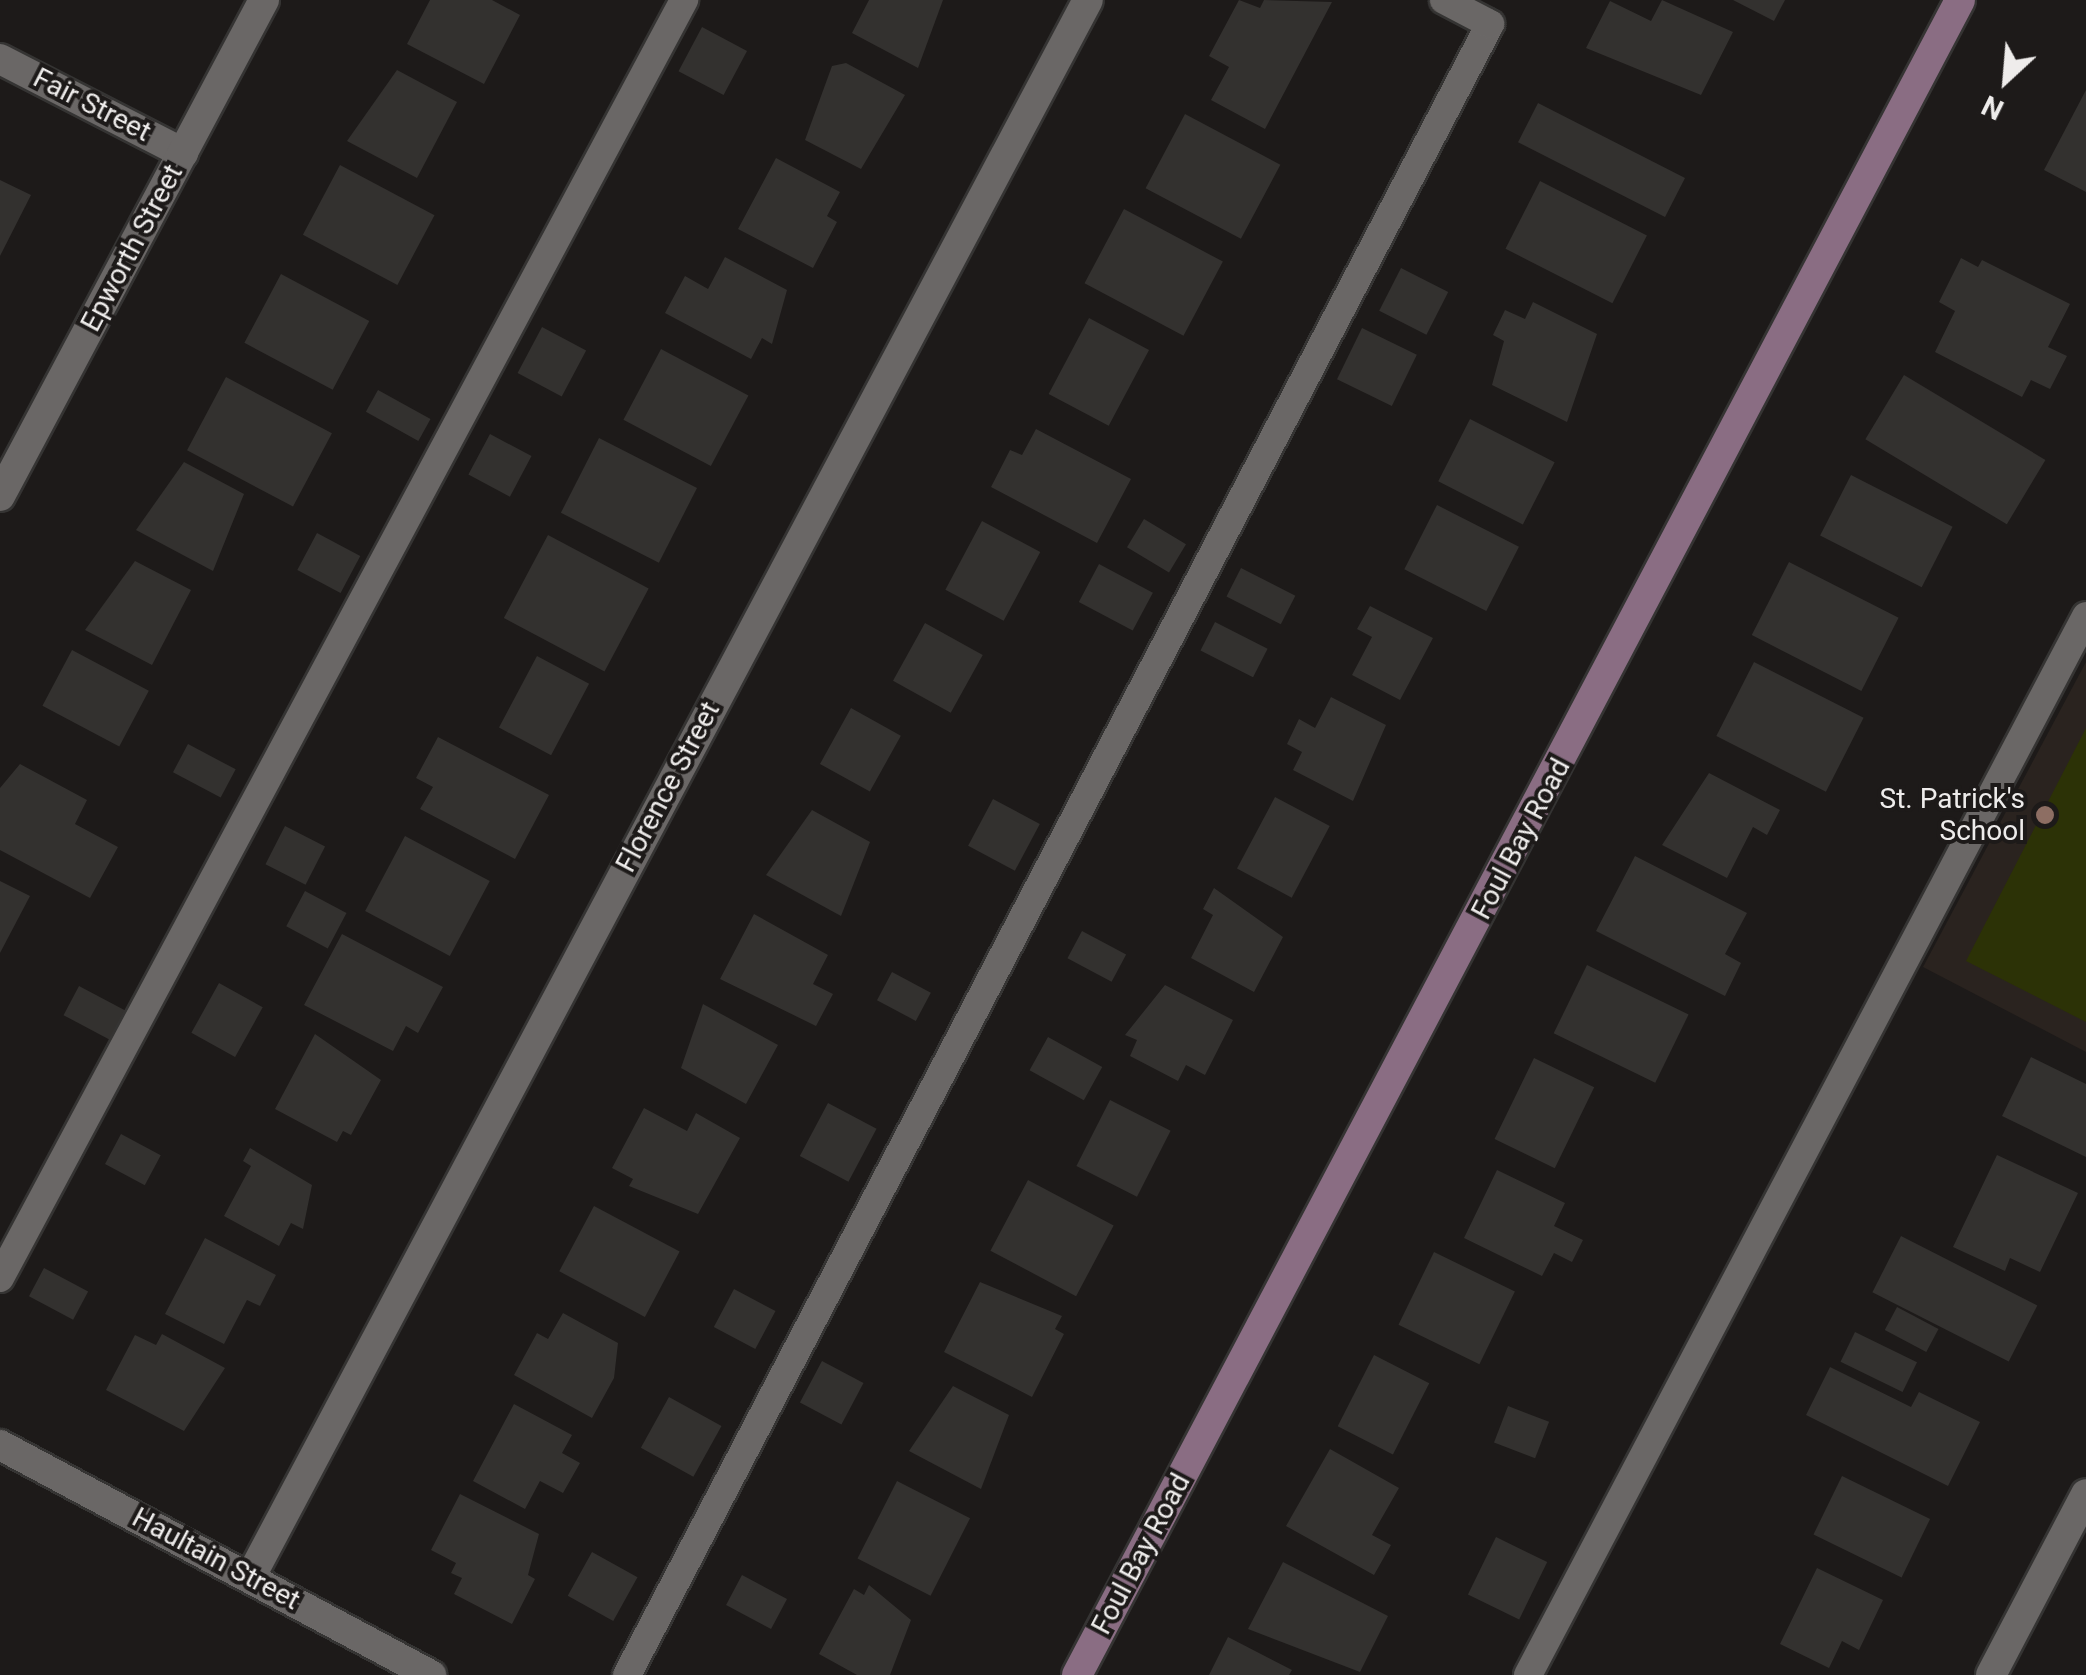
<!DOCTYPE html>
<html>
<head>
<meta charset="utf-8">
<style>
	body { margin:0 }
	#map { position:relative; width:2086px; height:1675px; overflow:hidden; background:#1d1a19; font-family:Roboto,sans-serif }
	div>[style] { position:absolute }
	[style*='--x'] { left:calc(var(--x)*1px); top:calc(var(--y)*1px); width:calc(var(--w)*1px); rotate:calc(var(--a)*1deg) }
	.built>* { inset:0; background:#2a231f }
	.green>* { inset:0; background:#2c3206 }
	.building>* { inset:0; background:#33312f; transform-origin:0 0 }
	.roads { filter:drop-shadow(2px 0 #353433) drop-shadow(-2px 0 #353433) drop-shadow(0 2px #353433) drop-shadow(0 -2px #353433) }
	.service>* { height:28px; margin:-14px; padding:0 14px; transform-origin:14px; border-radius:14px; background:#6a6766 }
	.minor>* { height:30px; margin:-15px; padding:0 15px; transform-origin:15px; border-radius:15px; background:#6a6766 }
	.secondary>* { height:30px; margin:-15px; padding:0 15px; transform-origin:15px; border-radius:15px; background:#8a6d83 }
	.dots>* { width:28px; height:28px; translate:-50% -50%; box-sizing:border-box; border:5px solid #1d1a19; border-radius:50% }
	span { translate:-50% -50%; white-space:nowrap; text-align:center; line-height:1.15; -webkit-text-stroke:8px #1d1a19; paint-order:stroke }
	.street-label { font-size:28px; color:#eeeceb }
	.poi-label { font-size:28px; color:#eeeceb }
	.right { translate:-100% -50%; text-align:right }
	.north { position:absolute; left:1956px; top:30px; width:100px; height:100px; -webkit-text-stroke:8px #1d1a19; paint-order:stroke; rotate:206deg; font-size:28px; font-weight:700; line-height:40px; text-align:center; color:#eeeceb }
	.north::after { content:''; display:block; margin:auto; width:35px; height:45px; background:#eeeceb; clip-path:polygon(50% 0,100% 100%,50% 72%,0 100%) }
</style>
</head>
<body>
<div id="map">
	<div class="built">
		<div style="clip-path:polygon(2086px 662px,2086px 1052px,1923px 967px)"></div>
	</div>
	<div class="green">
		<div style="clip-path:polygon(2086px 728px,2086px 1022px,1966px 961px)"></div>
	</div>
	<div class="building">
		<div style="clip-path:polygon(430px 0,492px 0,520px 15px,484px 84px,407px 44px)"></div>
		<div style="clip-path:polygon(869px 0,943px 0,918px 68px,852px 33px)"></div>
		<div style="clip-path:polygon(1239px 0,1260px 8px,1264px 0,1332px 2px,1265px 129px,1211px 100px,1229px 67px,1209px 56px)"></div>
		<div style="clip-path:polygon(1662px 0,1733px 32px,1701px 95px,1586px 48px,1610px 1px,1651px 21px)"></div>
		<div style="clip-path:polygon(1733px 0,1785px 0,1774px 21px)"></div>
		<div style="left:702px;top:27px;width:51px;height:50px;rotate:28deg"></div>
		<div style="clip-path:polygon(846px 63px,905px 95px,861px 169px,805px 140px,832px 66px)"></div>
		<div style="clip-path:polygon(397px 70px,457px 102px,417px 178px,347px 141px)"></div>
		<div style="clip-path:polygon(2086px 90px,2086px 192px,2044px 170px)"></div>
		<div style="left:1538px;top:103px;width:165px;height:44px;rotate:27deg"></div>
		<div style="left:1185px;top:114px;width:108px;height:84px;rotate:28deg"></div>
		<div style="clip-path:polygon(776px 158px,840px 192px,827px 216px,837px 222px,813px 268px,738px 229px)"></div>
		<div style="left:340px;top:165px;width:107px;height:79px;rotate:28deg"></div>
		<div style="clip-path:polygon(0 180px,31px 195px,0 256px)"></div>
		<div style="left:1540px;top:181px;width:120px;height:76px;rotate:27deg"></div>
		<div style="left:1124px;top:209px;width:112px;height:84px;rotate:28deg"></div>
		<div style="clip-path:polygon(725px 257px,787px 290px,772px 344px,762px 338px,751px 359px,665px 313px,685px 276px,708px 289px)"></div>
		<div style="clip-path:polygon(1961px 258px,1978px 267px,1982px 260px,2070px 304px,2048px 347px,2067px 356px,2050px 389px,2031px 380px,2022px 397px,1935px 352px,1955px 311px,1939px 302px)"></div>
		<div style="left:1401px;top:268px;width:53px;height:48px;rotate:27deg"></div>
		<div style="left:281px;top:274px;width:100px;height:78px;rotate:28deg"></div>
		<div style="clip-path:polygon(1533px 302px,1597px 334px,1567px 422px,1492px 385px,1504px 341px,1493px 335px,1505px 310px,1525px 319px)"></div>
		<div style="left:1089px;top:318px;width:68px;height:86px;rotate:28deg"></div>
		<div style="left:542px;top:327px;width:50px;height:52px;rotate:28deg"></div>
		<div style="left:1362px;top:328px;width:61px;height:57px;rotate:26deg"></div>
		<div style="left:661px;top:349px;width:99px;height:80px;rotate:28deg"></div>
		<div style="left:1904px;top:375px;width:165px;height:75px;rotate:31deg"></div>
		<div style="left:226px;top:377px;width:120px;height:83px;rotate:28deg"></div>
		<div style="left:378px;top:390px;width:60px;height:25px;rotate:29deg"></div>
		<div style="left:1470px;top:419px;width:95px;height:70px;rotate:27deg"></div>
		<div style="clip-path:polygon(1036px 429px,1131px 479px,1097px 543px,991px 487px,1010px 450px,1022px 455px)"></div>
		<div style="left:490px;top:434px;width:47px;height:46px;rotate:28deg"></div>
		<div style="left:599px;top:438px;width:110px;height:84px;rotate:27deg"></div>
		<div style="clip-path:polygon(184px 462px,244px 494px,213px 571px,136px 530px)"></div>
		<div style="left:1851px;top:475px;width:114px;height:68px;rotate:27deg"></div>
		<div style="left:1437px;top:505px;width:92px;height:72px;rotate:27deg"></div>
		<div style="left:1144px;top:519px;width:49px;height:33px;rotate:31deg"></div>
		<div style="left:982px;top:521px;width:66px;height:78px;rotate:28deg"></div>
		<div style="left:317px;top:533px;width:49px;height:42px;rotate:28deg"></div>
		<div style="left:548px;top:535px;width:114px;height:94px;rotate:28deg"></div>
		<div style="clip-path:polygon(135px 561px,191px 590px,152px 665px,85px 630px)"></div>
		<div style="left:1789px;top:562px;width:123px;height:82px;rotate:27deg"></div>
		<div style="left:1099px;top:564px;width:61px;height:43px;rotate:28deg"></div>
		<div style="left:1241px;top:568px;width:61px;height:32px;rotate:27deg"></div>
		<div style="clip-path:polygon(1370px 606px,1433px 638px,1400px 700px,1352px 675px,1372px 637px,1357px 629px)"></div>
		<div style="left:1215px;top:622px;width:59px;height:32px;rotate:27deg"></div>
		<div style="left:925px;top:623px;width:66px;height:66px;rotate:29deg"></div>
		<div style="left:72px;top:650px;width:87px;height:63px;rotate:28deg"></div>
		<div style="left:537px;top:656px;width:59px;height:81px;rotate:28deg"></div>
		<div style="left:1754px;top:662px;width:123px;height:83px;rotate:27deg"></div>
		<div style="clip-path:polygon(1331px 697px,1386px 725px,1353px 801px,1293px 770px,1302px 752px,1287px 744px,1299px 719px,1315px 728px)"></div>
		<div style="left:851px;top:708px;width:57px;height:64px;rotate:29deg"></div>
		<div style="clip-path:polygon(438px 737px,549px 795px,515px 859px,420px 809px,433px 787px,416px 778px)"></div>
		<div style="left:188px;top:744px;width:54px;height:32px;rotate:28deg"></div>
		<div style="clip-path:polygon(20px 764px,87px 800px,75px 824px,118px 847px,90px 898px,0 850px,0 788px)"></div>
		<div style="clip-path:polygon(1709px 773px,1780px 810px,1767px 835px,1753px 827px,1727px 878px,1662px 845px)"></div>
		<div style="left:1275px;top:797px;width:62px;height:81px;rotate:28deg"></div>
		<div style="left:993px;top:799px;width:53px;height:53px;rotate:28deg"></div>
		<div style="clip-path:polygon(812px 810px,870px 842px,841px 916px,766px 875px)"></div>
		<div style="left:285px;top:826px;width:45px;height:43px;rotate:27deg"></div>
		<div style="left:405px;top:836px;width:96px;height:85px;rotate:28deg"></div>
		<div style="clip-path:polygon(1635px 856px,1747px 913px,1725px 954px,1741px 963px,1725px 996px,1596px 931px)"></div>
		<div style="clip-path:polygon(0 881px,30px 896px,0 953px)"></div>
		<div style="clip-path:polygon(1214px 888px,1283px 937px,1254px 992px,1191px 958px,1213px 915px,1203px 909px)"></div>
		<div style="left:305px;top:891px;width:47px;height:40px;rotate:28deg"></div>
		<div style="clip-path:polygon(754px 914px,828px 955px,813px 984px,833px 994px,816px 1026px,720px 979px)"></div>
		<div style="left:1082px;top:931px;width:50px;height:31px;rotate:28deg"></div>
		<div style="clip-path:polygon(342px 934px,443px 987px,418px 1033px,406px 1026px,393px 1051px,304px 1005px)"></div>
		<div style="left:1587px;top:965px;width:113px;height:76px;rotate:26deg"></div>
		<div style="left:892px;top:972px;width:44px;height:32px;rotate:28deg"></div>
		<div style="left:219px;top:983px;width:50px;height:57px;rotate:29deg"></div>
		<div style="clip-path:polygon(1165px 985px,1233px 1020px,1205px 1075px,1186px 1065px,1178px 1081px,1130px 1056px,1137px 1040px,1125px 1035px)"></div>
		<div style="left:79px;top:986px;width:54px;height:33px;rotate:28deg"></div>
		<div style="clip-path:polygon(703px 1004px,778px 1045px,746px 1104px,681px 1068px)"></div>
		<div style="clip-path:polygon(315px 1034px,381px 1080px,351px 1135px,343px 1131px,337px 1142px,275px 1109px)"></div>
		<div style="left:1048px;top:1037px;width:62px;height:38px;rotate:29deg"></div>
		<div style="clip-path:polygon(2031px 1057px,2086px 1084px,2086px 1157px,2002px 1116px)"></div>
		<div style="left:1534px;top:1058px;width:67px;height:90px;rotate:26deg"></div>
		<div style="left:1110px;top:1100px;width:68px;height:74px;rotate:27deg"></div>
		<div style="left:828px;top:1103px;width:55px;height:60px;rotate:28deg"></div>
		<div style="clip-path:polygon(644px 1108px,687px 1131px,696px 1113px,740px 1138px,698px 1214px,629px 1186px,633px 1179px,612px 1168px)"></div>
		<div style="left:121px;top:1134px;width:45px;height:34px;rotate:28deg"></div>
		<div style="clip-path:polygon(250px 1148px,312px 1185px,303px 1229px,291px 1223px,279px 1246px,224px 1216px,251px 1166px,243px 1161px)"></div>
		<div style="clip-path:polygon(1997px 1155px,2078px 1193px,2040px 1272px,2010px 1258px,2005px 1271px,1953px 1247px)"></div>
		<div style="clip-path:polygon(1497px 1170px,1565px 1203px,1554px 1226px,1583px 1240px,1572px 1262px,1554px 1253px,1542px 1276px,1464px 1238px)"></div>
		<div style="left:1028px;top:1180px;width:97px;height:80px;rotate:28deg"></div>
		<div style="left:594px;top:1206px;width:97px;height:74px;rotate:28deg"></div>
		<div style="left:1901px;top:1236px;width:153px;height:63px;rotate:27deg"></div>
		<div style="clip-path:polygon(205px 1238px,276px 1275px,260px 1306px,247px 1300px,224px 1344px,165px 1314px)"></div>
		<div style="left:1434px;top:1252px;width:90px;height:81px;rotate:26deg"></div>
		<div style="left:44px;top:1268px;width:50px;height:32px;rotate:28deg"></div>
		<div style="clip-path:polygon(980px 1282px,1062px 1316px,1055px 1329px,1064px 1334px,1032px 1397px,944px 1352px)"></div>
		<div style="left:734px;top:1289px;width:47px;height:43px;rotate:28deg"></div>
		<div style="left:1897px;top:1307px;width:47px;height:26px;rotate:28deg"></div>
		<div style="clip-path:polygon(563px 1313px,618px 1343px,614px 1378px,592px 1418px,514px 1375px,537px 1333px,548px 1339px)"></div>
		<div style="left:1855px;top:1332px;width:69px;height:33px;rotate:26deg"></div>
		<div style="clip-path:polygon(162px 1334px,225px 1368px,184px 1431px,106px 1390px,135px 1335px,156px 1345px)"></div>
		<div style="left:1374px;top:1355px;width:62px;height:80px;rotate:27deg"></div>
		<div style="left:822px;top:1361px;width:47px;height:47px;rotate:28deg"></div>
		<div style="clip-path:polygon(1830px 1367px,1911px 1407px,1919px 1392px,1980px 1422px,1948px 1486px,1806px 1415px)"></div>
		<div style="clip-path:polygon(953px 1386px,1009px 1415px,981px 1489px,909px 1451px)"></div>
		<div style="left:669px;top:1397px;width:60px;height:58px;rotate:29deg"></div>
		<div style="clip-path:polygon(514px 1404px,572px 1435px,562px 1453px,580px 1463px,563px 1493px,540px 1481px,525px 1509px,473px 1481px)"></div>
		<div style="left:1508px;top:1406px;width:44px;height:39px;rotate:21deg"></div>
		<div style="clip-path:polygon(1330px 1449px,1399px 1488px,1372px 1535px,1391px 1545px,1374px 1575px,1286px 1526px)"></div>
		<div style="left:1842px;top:1476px;width:98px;height:65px;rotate:26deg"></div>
		<div style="left:897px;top:1481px;width:82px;height:87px;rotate:27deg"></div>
		<div style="clip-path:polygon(460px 1494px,539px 1534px,528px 1575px,535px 1579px,512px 1624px,454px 1594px,462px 1578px,451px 1573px,456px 1563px,431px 1550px)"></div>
		<div style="left:1496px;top:1537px;width:57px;height:64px;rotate:26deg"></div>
		<div style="left:592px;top:1552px;width:52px;height:50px;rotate:29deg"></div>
		<div style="clip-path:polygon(1283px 1562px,1388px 1616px,1360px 1672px,1248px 1629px)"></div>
		<div style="clip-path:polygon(1817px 1568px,1883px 1600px,1859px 1650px,1842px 1641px,1829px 1668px,1780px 1644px)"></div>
		<div style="left:742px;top:1575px;width:51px;height:34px;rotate:28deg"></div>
		<div style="clip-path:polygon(869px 1585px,911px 1620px,890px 1675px,857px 1675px,819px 1654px,854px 1589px,864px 1595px)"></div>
		<div style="clip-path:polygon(1228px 1637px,1292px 1670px,1289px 1675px,1209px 1675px)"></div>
	</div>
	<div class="roads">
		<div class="service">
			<div style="--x:0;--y:1278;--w:1450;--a:-61.84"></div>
			<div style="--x:627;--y:1675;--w:1863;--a:-62.4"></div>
			<div style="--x:1490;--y:24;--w:52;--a:-152.4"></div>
			<div style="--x:1528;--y:1675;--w:1197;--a:-62.21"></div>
		</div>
		<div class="minor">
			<div style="--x:0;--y:59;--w:206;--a:27.2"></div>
			<div style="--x:0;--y:496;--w:562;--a:-61.98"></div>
			<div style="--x:0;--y:1445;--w:489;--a:28.1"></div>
			<div style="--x:251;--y:1576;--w:1784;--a:-62.03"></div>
			<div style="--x:1991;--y:1675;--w:204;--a:-62.3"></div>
		</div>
		<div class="secondary">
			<div style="--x:1077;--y:1675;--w:1893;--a:-62.2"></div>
		</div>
	</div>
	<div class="dots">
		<div style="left:2045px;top:815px;background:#8d6e63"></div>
	</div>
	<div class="street-label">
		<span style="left:92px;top:105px;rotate:27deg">Fair Street</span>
		<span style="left:132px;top:248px;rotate:-62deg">Epworth Street</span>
		<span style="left:668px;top:787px;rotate:-62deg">Florence Street</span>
		<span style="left:1521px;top:839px;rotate:-62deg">Foul Bay Road</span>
		<span style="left:1141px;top:1554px;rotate:-62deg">Foul Bay Road</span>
		<span style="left:216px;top:1559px;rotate:28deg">Haultain Street</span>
	</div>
	<div class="poi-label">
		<span class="right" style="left:2025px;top:815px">St. Patrick's<br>School</span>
	</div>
	<div class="north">N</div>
</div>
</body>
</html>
